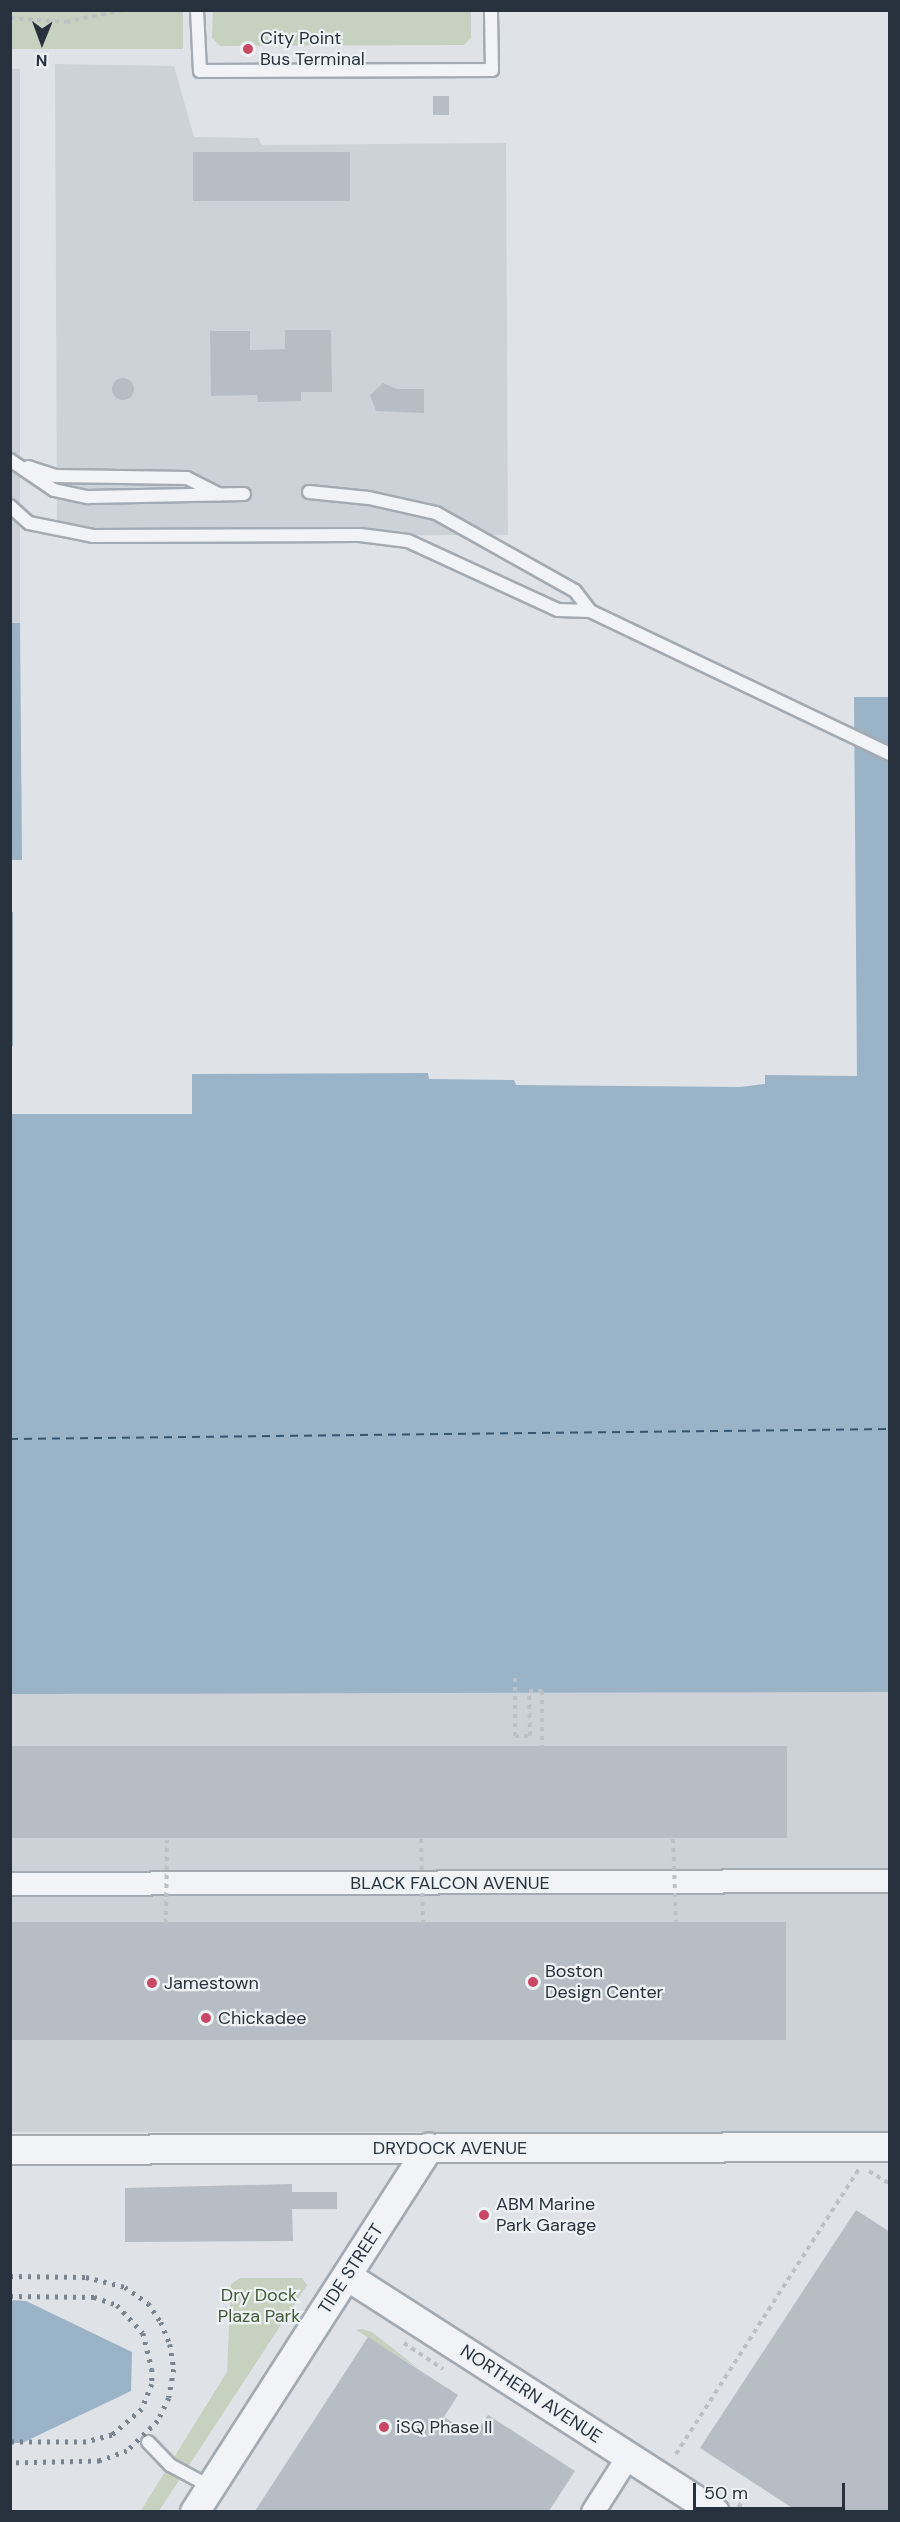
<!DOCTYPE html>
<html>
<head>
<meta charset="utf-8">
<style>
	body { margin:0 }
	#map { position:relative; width:900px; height:2522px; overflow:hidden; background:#dfe3e8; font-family:"DM Sans",sans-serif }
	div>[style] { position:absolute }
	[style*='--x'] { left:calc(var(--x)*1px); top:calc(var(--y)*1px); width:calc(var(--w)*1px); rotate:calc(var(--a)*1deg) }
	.built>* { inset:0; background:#cdd2d9; transform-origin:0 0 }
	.green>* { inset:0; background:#c6d1c0; transform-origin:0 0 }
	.water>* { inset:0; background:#9bb3c6 }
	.ferry>* { height:1.5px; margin-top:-0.75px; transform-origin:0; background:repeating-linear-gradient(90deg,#345470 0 8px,transparent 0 14px) }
	.building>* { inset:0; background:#b6bdc4; transform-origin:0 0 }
	.round { border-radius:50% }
	.path>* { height:4px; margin-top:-2px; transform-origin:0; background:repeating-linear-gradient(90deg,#bdc1c6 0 4.5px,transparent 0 9px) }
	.roads { filter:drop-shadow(2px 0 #a4aab2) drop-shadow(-2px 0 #a4aab2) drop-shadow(0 2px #a4aab2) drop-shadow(0 -2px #a4aab2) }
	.service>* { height:12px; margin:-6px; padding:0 6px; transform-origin:6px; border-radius:6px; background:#f1f3f6 }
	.minor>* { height:22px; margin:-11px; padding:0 11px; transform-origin:11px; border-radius:11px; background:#f1f3f6 }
	.tertiary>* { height:28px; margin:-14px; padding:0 14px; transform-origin:14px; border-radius:14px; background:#f1f3f6 }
	.rail>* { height:4.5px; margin-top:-2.25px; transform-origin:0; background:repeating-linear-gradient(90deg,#798490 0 3px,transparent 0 9px) }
	.path-bridge>* { height:4px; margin-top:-2px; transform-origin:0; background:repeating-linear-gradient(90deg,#bdc1c6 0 4.5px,transparent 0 9px) }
	.dots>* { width:16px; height:16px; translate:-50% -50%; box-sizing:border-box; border:3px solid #eef2f5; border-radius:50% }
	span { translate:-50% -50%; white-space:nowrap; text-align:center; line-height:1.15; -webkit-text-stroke:4.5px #eef2f5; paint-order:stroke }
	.poi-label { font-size:18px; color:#28323e }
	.left { translate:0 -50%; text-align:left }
	.street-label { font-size:18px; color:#28323e }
	.park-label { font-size:18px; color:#3f5936 }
	.frame { position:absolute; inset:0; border:12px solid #28323e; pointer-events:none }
	.north { position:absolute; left:12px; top:12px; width:60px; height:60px; -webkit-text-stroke:4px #eef2f5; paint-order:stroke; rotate:181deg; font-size:16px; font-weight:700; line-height:24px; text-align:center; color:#28323e }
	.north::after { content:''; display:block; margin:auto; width:21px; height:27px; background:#28323e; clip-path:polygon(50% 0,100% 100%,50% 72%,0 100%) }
	.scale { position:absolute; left:693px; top:2483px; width:152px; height:27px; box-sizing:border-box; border:3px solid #28323e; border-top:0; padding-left:8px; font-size:18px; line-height:21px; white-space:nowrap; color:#28323e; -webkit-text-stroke:4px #eef2f5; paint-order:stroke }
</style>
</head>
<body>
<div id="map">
	<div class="built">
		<div style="clip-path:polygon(55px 64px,174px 66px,194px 137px,258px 138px,262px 145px,506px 143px,508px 535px,57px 536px)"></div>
		<div style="left:10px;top:69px;width:10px;height:554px"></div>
		<div style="left:889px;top:1692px;width:440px;height:879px;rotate:90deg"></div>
	</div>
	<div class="green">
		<div style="left:10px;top:11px;width:173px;height:38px"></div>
		<div style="clip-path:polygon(213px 11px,471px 11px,471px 38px,464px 45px,220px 46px,212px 38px)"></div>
		<div style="clip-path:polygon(240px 2278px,302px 2278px,307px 2285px,159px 2511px,140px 2512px,227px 2372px,231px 2284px)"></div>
		<div style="clip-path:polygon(363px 2329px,372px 2332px,419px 2369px,356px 2330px)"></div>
	</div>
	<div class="water">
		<div style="clip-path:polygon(10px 623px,20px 623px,22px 860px,10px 860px)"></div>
		<div style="clip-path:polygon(854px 697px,889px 697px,889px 1692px,11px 1694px,10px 1114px,192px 1114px,192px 1074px,428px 1073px,429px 1079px,514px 1080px,516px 1085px,740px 1087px,765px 1084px,765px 1075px,857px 1076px)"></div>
		<div style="clip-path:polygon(11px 912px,13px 912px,13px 1046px,10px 1046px)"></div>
		<div style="clip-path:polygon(11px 2300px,26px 2301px,132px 2352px,131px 2391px,22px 2443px,11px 2443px)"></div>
	</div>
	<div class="ferry">
		<div style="--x:10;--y:1439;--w:880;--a:-0.65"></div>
	</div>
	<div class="building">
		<div style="left:433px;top:96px;width:16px;height:19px"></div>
		<div style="left:350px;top:152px;width:49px;height:157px;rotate:90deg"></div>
		<div style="clip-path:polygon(285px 330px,331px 330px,332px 392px,301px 392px,301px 401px,258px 402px,257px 395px,211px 396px,210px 331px,250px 331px,250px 350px,285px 349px)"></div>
		<div class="round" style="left:112px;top:378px;width:22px;height:22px"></div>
		<div style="clip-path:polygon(383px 383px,397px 389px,424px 389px,424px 413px,376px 411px,370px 395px)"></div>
		<div style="left:787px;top:1746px;width:92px;height:777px;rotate:90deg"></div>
		<div style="left:786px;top:1922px;width:118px;height:776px;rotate:90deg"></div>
		<div style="clip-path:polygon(292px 2184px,292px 2192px,337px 2192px,337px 2209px,292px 2209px,293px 2241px,125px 2242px,125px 2188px)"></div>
		<div style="clip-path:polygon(856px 2210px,890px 2232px,890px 2511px,797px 2511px,700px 2448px)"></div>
		<div style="clip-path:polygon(368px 2337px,458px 2395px,444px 2417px,474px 2436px,488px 2415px,575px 2471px,549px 2511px,255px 2511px)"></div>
	</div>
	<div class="path">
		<div style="--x:10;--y:18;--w:56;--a:4.1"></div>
		<div style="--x:66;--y:22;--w:58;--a:-11.9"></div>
		<div style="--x:515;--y:1678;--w:58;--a:90"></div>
		<div style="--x:515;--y:1736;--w:15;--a:0"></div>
		<div style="--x:530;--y:1736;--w:45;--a:-91.3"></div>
		<div style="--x:529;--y:1691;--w:13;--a:0"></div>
		<div style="--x:542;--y:1691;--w:55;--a:90"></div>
		<div style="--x:869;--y:2171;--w:25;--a:32"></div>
		<div style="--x:404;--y:2343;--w:47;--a:33.7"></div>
		<div style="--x:676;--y:2454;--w:339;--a:-57.3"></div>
		<div style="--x:738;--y:2504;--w:14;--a:34"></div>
	</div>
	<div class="roads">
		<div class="service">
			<div style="--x:197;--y:10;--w:61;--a:87.2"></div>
			<div style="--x:200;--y:71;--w:292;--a:-0.2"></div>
			<div style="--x:492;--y:70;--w:60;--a:-91"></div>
			<div style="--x:10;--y:460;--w:53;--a:34.3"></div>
			<div style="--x:54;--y:490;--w:35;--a:12"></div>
			<div style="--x:88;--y:497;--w:156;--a:-1.1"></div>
			<div style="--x:28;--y:467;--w:28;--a:18"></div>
			<div style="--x:55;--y:476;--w:132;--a:0.9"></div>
			<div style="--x:187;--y:478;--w:36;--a:27"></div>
			<div style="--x:309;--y:492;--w:60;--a:5.7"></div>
			<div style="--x:369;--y:498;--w:69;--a:12.6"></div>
			<div style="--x:436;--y:513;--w:159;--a:29.3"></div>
			<div style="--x:575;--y:591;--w:25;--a:53"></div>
			<div style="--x:10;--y:506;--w:25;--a:42"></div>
			<div style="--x:29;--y:523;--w:65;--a:11.5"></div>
			<div style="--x:93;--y:536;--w:267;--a:-0.2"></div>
			<div style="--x:360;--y:535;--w:48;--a:7.1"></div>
			<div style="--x:408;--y:541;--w:165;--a:24.7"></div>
			<div style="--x:558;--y:610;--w:32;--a:2"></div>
			<div style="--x:590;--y:611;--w:332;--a:25.5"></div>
			<div style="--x:148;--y:2442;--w:32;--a:46"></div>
			<div style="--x:170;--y:2465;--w:47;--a:28.2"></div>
		</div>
		<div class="minor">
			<div style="--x:10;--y:1884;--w:880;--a:-0.2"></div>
			<div style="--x:593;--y:2512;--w:65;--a:-57.5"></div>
		</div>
		<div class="tertiary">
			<div style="--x:10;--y:2150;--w:880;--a:-0.2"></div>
			<div style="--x:347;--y:2276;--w:437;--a:32.7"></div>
			<div style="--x:195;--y:2512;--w:433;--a:-57.3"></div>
		</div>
	</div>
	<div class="rail">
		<div style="--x:10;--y:2276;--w:76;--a:0.8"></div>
		<div style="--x:86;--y:2277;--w:40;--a:14.4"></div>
		<div style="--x:125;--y:2287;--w:28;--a:35"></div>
		<div style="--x:148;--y:2303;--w:23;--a:56"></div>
		<div style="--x:161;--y:2322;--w:24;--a:68"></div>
		<div style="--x:170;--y:2344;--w:25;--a:81"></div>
		<div style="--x:174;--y:2369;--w:29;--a:100"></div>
		<div style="--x:169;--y:2398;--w:25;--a:116"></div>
		<div style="--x:158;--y:2421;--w:43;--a:135.9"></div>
		<div style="--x:127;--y:2451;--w:29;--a:160"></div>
		<div style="--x:100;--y:2461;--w:90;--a:178.7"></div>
		<div style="--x:10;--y:2296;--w:84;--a:0.7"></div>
		<div style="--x:94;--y:2297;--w:24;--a:19"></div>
		<div style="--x:117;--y:2305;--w:38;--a:47"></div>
		<div style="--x:143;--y:2333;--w:37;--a:76"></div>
		<div style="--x:152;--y:2369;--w:15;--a:90"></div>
		<div style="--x:152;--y:2384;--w:27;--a:112"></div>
		<div style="--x:142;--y:2409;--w:40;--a:139"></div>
		<div style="--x:112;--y:2435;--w:27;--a:165"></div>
		<div style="--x:86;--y:2442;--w:76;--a:180"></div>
	</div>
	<div class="path-bridge">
		<div style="--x:421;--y:1839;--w:84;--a:88.6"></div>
		<div style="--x:673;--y:1839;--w:83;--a:87.9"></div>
		<div style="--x:166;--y:1924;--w:84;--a:-89.3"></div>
	</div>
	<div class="dots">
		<div style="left:248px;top:49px;background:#c84865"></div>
		<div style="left:533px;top:1982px;background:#c84865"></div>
		<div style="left:152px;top:1983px;background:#c84865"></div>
		<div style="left:206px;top:2018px;background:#c84865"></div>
		<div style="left:484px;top:2215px;background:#c84865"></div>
		<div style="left:384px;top:2427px;background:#c84865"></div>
	</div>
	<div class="poi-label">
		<span class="left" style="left:260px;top:49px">City Point<br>Bus Terminal</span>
		<span class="left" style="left:545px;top:1982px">Boston<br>Design Center</span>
		<span class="left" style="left:164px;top:1983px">Jamestown</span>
		<span class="left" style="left:218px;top:2018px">Chickadee</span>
		<span class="left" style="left:496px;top:2215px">ABM Marine<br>Park Garage</span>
		<span class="left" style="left:396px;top:2427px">iSQ Phase II</span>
	</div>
	<div class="street-label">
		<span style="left:450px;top:1883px">BLACK FALCON AVENUE</span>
		<span style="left:450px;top:2148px">DRYDOCK AVENUE</span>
		<span style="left:351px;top:2269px;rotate:-57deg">TIDE STREET</span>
		<span style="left:531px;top:2394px;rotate:33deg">NORTHERN AVENUE</span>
	</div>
	<div class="park-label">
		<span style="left:259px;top:2306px">Dry Dock<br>Plaza Park</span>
	</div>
	<div class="frame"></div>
	<div class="north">N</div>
	<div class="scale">50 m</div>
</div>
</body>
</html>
